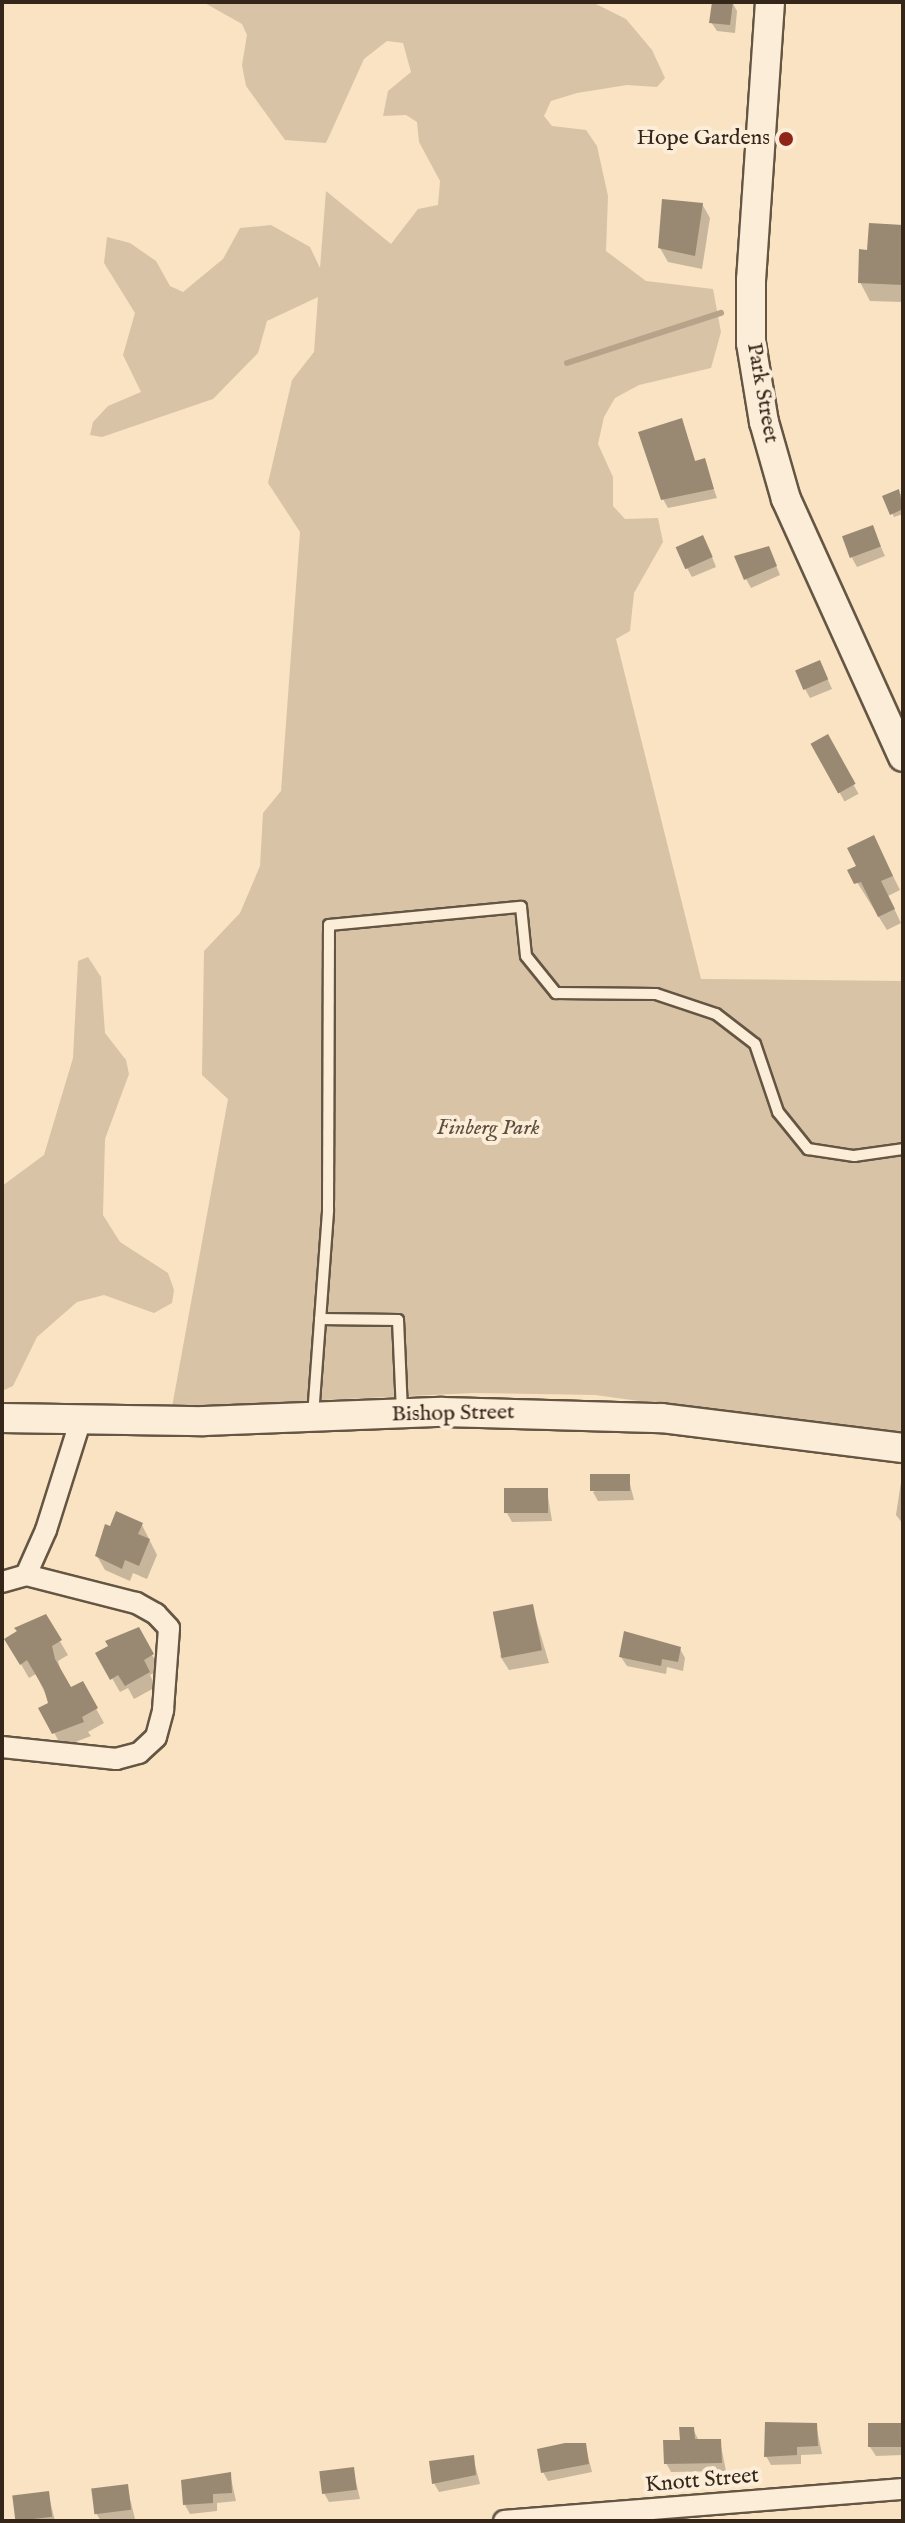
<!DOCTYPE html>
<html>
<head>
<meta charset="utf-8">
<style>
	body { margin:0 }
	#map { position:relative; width:905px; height:2523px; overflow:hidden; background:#f9e3c3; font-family:"IM FELL English",serif }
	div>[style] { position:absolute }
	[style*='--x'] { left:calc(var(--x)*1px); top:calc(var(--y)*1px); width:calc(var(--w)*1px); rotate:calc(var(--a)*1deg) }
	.green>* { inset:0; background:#d8c3a6 }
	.shadow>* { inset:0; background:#0003; transform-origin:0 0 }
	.stream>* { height:6px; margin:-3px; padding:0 3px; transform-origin:3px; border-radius:3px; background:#b6a38a }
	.building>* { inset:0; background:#9a8972; transform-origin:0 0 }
	.roads { filter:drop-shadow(2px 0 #655644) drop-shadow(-2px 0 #655644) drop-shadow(0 2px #655644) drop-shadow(0 -2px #655644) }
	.lane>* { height:10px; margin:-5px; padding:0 5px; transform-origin:5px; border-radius:5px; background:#fbedd8 }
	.street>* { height:20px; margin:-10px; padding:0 10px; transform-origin:10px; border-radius:10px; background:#fbedd8 }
	.secondary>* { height:28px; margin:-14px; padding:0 14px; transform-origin:14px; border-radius:14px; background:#fbedd8 }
	.dots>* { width:22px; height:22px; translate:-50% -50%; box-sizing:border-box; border:4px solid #fbedd8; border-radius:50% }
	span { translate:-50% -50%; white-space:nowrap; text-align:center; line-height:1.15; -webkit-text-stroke:8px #fbedd8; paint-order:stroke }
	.poi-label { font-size:22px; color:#34271a }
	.right { translate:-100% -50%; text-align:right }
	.street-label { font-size:22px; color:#34271a }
	.park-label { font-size:22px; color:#5d4e3d; font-style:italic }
	.frame { position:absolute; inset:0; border:4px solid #34271a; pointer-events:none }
</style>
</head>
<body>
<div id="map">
	<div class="green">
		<div style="clip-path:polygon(203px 2px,592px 2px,626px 19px,652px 50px,665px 78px,657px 87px,627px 85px,577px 93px,551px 101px,544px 116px,552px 126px,586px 130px,597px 146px,608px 196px,606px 251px,646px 281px,713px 289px,721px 332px,711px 368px,639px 385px,615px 398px,604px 417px,598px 444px,613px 477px,613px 506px,625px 519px,658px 518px,663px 542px,634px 593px,630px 631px,616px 639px,701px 979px,903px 981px,903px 1437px,595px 1395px,473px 1393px,172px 1407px,228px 1099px,202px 1075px,204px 951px,240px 913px,260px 866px,263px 813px,281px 791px,300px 532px,268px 483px,292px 380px,314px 352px,318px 297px,267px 321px,258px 353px,213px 399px,102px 437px,90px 435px,93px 422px,108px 406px,141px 392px,123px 355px,135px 313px,104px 263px,107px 237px,130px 243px,156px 261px,170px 286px,183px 292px,223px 259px,240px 228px,271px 225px,310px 247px,320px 268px,326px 191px,391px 244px,418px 209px,438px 205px,440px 181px,419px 142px,417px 122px,406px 115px,383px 116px,388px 91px,411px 72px,403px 43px,387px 41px,364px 59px,326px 143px,285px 140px,246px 86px,242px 65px,247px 35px,242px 24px)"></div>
		<div style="clip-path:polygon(88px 957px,101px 977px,105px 1033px,126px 1060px,129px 1074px,105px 1139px,103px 1215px,120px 1242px,168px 1273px,174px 1290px,172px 1303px,154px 1313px,104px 1295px,77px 1302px,37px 1337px,13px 1386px,2px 1391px,2px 1186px,44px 1155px,73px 1058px,78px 961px)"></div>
	</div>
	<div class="shadow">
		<div style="clip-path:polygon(714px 2px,732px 2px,737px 11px,735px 33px,717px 31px,711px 22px)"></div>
		<div style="clip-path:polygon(702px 204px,710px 218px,702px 269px,668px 262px,660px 248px)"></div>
		<div style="clip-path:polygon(903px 227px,903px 302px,870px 301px,860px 282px,869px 252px)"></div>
		<div style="clip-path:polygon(682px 421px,696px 463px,704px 461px,717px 498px,668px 508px,663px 499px)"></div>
		<div style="clip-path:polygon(903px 493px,903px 514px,894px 517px,885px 498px)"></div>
		<div style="clip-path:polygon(872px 527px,885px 556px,857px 567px,852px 558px)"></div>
		<div style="clip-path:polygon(708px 547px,716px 567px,692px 577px,687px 568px)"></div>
		<div style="clip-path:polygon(773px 558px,780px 575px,751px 588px,746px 579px)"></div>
		<div style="clip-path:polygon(824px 671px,832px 689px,810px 698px,805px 689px)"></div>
		<div style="left:827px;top:737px;width:65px;height:16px;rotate:61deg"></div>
		<div style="clip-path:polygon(881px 852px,900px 890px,888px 896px,901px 923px,887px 930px,850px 871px)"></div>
		<div style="clip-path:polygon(628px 1476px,634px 1500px,598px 1501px,593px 1492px)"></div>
		<div style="clip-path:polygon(901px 1482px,903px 1483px,903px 1524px,896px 1515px)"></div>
		<div style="clip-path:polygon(547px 1490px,552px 1521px,512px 1522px,507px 1513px)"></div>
		<div style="clip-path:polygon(142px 1525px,157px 1555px,147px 1579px,133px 1573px,130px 1581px,105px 1570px,97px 1556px)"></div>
		<div style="clip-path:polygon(532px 1606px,549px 1663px,509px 1670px,500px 1656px)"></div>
		<div style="clip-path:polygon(45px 1616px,68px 1655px,58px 1661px,62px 1675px,70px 1690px,82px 1683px,104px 1723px,88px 1732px,91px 1736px,62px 1747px,41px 1709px,50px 1704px,36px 1674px,29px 1678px,7px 1640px)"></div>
		<div style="clip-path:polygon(138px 1630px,160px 1669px,150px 1675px,156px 1687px,134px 1699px,128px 1688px,120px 1692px,98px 1654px)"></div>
		<div style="clip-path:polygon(680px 1649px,685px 1658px,683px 1671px,667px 1667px,666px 1674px,627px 1666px,621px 1657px)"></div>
		<div style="clip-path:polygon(816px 2425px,822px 2454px,801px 2455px,801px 2464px,771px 2465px,766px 2456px)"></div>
		<div style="clip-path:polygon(903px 2427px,903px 2455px,876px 2456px,870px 2447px)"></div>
		<div style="clip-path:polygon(693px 2429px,699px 2441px,720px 2441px,726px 2471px,671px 2472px,666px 2463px)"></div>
		<div style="clip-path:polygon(585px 2445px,592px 2472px,548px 2481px,543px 2472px)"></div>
		<div style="clip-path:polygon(473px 2457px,480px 2484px,439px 2492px,434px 2483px)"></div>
		<div style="clip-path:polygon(353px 2469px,360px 2499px,329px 2502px,324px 2493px)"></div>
		<div style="clip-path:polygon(230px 2474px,236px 2501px,217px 2503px,217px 2511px,190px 2514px,185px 2505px)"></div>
		<div style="clip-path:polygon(127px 2486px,135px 2519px,101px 2521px,96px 2513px)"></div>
		<div style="clip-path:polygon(48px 2493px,55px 2521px,17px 2521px,17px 2520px)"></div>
	</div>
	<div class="stream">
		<div style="--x:567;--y:363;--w:162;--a:-18"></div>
	</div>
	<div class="building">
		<div style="clip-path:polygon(712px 2px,733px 2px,730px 25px,709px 23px)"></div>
		<div style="clip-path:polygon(662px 199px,703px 203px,695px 256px,658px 248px)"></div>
		<div style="clip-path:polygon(869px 223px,903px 225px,903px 285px,858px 283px,859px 249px,867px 250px)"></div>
		<div style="clip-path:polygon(682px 418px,695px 461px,705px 458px,714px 489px,661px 500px,638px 432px)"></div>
		<div style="clip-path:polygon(899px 489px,903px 509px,890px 515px,882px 496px)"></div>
		<div style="left:873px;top:525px;width:23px;height:33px;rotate:70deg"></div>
		<div style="left:703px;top:535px;width:24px;height:30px;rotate:66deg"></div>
		<div style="clip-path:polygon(769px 546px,777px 566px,744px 580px,734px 556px)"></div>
		<div style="left:820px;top:660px;width:21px;height:27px;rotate:67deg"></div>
		<div style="left:828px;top:734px;width:57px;height:20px;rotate:61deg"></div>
		<div style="clip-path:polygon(874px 835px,893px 876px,881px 881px,895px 909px,878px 917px,861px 882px,854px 884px,847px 870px,856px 866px,847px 848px)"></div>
		<div style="left:630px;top:1474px;width:17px;height:40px;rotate:90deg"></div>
		<div style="left:548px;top:1488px;width:25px;height:44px;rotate:90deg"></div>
		<div style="clip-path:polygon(116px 1511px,143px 1523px,138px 1534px,150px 1539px,139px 1566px,125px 1560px,122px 1569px,95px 1556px,105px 1524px,110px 1526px)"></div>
		<div style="left:533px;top:1604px;width:47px;height:41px;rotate:79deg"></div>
		<div style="clip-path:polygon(46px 1614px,62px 1640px,52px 1646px,55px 1659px,71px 1687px,83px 1681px,98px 1708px,82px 1717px,84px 1722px,52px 1734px,38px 1708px,48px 1703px,44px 1689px,27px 1660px,20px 1665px,4px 1639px,17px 1631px,14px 1628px)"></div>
		<div style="clip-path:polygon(139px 1627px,154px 1654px,144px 1660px,150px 1672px,125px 1686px,118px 1675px,110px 1680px,95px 1653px,108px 1646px,105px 1641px)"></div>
		<div style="clip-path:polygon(624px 1631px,681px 1647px,678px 1662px,662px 1659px,661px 1666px,619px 1657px)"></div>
		<div style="clip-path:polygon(765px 2422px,817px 2423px,818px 2446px,797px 2447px,797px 2455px,764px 2457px)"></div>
		<div style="left:903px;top:2423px;width:24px;height:35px;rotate:90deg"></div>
		<div style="clip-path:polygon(679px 2427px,694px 2427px,695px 2439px,721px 2439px,722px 2463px,664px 2464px,663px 2440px,680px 2440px)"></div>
		<div style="clip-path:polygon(565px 2443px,586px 2443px,589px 2464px,541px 2473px,537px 2449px)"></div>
		<div style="clip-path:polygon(474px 2455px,476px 2475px,432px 2484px,429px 2461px)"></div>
		<div style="left:354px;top:2467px;width:23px;height:35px;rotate:83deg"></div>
		<div style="clip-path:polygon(231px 2472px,232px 2493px,213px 2494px,213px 2503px,183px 2505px,181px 2480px)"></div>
		<div style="left:128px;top:2484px;width:26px;height:37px;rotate:83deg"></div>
		<div style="left:49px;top:2491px;width:26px;height:37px;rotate:83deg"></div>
	</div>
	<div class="roads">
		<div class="lane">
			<div style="--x:320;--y:1319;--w:78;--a:0.7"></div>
			<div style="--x:398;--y:1320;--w:92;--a:87.5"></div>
			<div style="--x:313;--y:1416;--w:207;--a:-85.8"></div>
			<div style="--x:328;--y:1210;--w:285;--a:-89.8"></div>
			<div style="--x:329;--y:925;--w:193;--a:-5.4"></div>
			<div style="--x:521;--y:907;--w:49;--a:84.2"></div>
			<div style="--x:526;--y:956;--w:48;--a:51"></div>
			<div style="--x:556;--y:993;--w:100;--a:0.6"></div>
			<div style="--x:656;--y:994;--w:63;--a:18.4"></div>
			<div style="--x:716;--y:1014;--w:49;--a:37.6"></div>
			<div style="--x:755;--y:1044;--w:72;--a:71.3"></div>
			<div style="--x:778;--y:1112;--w:48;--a:51"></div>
			<div style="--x:808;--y:1149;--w:47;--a:8.7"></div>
			<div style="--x:854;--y:1156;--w:49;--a:-8.1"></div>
		</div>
		<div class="street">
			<div style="--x:2;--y:1582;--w:25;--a:-16"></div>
			<div style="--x:26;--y:1575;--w:49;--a:-66"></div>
			<div style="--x:46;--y:1530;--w:113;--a:-72.5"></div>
			<div style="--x:2;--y:1747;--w:115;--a:6"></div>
			<div style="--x:116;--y:1759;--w:24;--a:-15"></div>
			<div style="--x:139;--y:1753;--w:23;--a:-43"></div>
			<div style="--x:156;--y:1737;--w:28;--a:-75"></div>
			<div style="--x:163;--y:1710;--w:82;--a:-85.8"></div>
			<div style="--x:169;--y:1628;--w:19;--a:-133"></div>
			<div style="--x:156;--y:1614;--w:23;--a:-151"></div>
			<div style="--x:136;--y:1603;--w:114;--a:-165.7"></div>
			<div style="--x:504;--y:2521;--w:400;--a:-4.6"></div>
		</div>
		<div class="secondary">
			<div style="--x:770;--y:2;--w:279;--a:93.9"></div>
			<div style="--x:751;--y:280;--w:63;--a:90"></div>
			<div style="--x:751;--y:343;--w:80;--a:80.7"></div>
			<div style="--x:764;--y:422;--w:80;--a:74.1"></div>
			<div style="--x:786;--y:499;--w:283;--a:65.6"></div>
			<div style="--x:2;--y:1418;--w:202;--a:0.9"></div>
			<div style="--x:204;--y:1421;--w:238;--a:-2.2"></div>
			<div style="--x:442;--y:1412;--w:220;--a:1.6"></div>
			<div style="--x:662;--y:1418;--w:243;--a:7.1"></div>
		</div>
	</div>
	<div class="dots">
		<div style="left:786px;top:139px;background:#8f2418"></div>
	</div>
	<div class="poi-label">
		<span class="right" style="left:770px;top:139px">Hope Gardens</span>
	</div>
	<div class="street-label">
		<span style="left:762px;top:393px;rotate:80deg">Park Street</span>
		<span style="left:453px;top:1414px;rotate:-1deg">Bishop Street</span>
		<span style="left:702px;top:2481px;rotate:-5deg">Knott Street</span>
	</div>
	<div class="park-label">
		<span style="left:488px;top:1129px">Finberg Park</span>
	</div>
	<div class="frame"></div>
</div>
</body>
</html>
